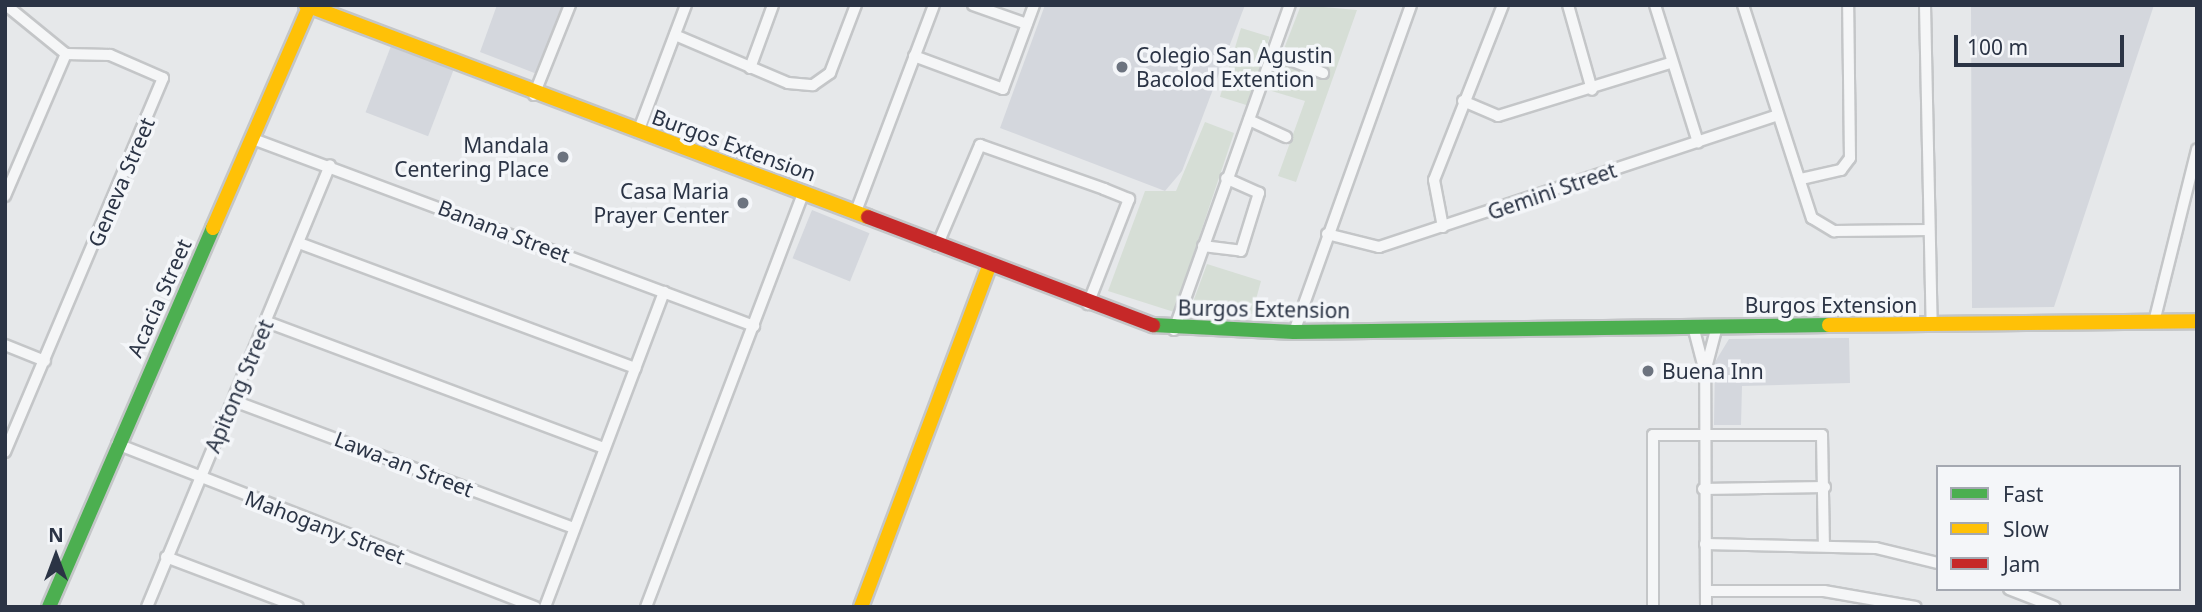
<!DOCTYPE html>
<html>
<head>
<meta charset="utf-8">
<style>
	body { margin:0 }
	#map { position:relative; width:2202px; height:612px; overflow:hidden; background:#e6e8ea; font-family:"Noto Sans",sans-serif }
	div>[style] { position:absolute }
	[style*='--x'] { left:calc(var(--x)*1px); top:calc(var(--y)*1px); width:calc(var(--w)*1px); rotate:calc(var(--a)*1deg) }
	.built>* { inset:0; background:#d4d7dd; transform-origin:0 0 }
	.green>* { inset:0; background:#d6ded6; transform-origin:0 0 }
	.roads { filter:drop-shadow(2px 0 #c4c6c8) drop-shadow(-2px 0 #c4c6c8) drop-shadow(0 2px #c4c6c8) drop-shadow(0 -2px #c4c6c8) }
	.street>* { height:10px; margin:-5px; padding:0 5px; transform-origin:5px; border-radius:5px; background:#f5f6f7 }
	.fast>* { height:14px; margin:-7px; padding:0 7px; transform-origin:7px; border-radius:7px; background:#4caf50 }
	.slow>* { height:14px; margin:-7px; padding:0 7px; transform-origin:7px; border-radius:7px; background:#ffc107 }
	.jam>* { height:14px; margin:-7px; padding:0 7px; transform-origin:7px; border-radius:7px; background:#c62828 }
	.dots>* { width:19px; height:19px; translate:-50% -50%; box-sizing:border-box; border:4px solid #f4f6f9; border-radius:50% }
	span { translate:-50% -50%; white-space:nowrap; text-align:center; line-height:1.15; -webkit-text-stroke:7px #f4f6f9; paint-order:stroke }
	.poi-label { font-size:21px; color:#2b3445 }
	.left { translate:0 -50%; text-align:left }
	.right { translate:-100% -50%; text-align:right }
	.street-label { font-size:21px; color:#2b3445 }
	.frame { position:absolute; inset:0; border:7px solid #2b3445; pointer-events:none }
	.legend { position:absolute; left:1936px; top:465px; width:245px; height:126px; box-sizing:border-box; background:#f4f6f9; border:2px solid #a4a8b1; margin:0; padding:9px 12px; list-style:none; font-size:21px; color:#2b3445 }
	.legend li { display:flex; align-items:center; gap:14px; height:35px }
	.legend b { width:35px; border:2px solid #a4a8b1 }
	.north { position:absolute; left:21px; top:521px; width:70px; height:70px; -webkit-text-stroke:5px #f4f6f9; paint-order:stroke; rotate:0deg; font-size:19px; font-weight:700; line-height:28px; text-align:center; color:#2b3445 }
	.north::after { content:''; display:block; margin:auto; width:24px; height:32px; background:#2b3445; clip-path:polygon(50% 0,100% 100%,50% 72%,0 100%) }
	.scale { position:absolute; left:1954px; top:35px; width:170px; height:32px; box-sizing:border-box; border:4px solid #2b3445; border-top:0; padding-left:9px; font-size:21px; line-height:24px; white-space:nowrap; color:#2b3445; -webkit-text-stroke:5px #f4f6f9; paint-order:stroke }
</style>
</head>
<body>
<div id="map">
	<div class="built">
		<div style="clip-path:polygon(497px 5px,564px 5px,537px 74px,480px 52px)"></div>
		<div style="clip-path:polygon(1045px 5px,1245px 5px,1182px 171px,1165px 191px,1000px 128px)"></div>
		<div style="clip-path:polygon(1971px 5px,2154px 5px,2054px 307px,1972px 308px)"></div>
		<div style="left:391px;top:46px;width:67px;height:71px;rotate:21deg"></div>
		<div style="left:812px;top:210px;width:62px;height:52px;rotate:22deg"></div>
		<div style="clip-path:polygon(1849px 338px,1850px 383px,1742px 386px,1741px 425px,1714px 425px,1715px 362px,1729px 339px)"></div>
	</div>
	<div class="green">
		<div style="clip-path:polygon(1301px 5px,1357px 10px,1296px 182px,1278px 176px,1305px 101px,1268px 90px)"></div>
		<div style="left:1241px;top:28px;width:30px;height:72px;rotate:17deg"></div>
		<div style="clip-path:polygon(1205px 122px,1234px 133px,1174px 312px,1108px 291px,1145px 191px,1176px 191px)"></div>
		<div style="clip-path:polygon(1207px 264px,1261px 281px,1252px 314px,1189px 313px)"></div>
	</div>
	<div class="roads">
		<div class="street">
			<div style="--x:973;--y:5;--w:57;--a:19.4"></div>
			<div style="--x:1568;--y:5;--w:88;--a:74.2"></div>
			<div style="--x:1655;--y:5;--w:144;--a:72.6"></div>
			<div style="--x:1743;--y:5;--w:224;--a:72.1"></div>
			<div style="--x:1812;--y:218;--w:26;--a:31"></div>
			<div style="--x:1834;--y:231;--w:95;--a:-0.6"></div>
			<div style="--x:1925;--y:5;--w:321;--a:88.8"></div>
			<div style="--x:675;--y:35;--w:123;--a:23"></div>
			<div style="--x:788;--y:83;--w:25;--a:5"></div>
			<div style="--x:813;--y:85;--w:21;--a:-35"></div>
			<div style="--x:830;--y:73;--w:73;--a:-69.1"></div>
			<div style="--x:1273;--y:53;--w:54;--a:21.8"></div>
			<div style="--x:914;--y:56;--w:95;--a:20.3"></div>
			<div style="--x:1003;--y:89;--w:90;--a:-69.7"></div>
			<div style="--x:750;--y:68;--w:67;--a:-69.9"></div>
			<div style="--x:534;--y:95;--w:97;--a:-68.2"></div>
			<div style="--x:1463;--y:101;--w:38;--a:23"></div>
			<div style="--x:1498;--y:116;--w:180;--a:-17.1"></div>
			<div style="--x:1249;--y:120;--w:41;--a:24.7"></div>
			<div style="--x:638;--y:132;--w:136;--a:-69.3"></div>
			<div style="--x:253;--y:139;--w:535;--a:20.47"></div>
			<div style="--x:1801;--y:179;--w:41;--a:-12.7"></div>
			<div style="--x:1841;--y:170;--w:15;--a:-53"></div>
			<div style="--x:1850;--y:158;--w:153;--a:-90.7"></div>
			<div style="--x:5;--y:196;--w:155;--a:-66.8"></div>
			<div style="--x:855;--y:214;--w:223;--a:-69.3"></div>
			<div style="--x:1443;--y:227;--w:48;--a:-100.8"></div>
			<div style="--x:1434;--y:180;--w:188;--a:-68.5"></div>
			<div style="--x:1327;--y:234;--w:54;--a:14"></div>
			<div style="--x:1379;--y:247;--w:418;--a:-18.3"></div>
			<div style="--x:299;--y:243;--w:359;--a:20.4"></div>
			<div style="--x:937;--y:246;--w:110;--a:-66.9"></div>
			<div style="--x:980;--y:145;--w:132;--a:19.5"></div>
			<div style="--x:1104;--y:189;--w:27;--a:22"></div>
			<div style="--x:1129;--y:199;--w:113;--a:111.3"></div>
			<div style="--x:1203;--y:246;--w:38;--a:7"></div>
			<div style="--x:1241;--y:251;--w:61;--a:-72.8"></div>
			<div style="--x:1259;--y:193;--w:36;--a:-156"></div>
			<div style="--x:267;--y:322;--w:360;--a:20.5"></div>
			<div style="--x:2154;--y:322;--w:178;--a:-76"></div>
			<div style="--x:1693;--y:326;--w:48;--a:75.4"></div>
			<div style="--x:1174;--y:330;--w:345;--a:-70.4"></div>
			<div style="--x:1294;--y:332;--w:347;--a:-70.3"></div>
			<div style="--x:5;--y:345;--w:43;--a:21.8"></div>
			<div style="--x:234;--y:401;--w:363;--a:20.5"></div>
			<div style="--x:117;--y:444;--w:449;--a:21.3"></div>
			<div style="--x:5;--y:452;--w:406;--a:-67.1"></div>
			<div style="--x:163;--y:78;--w:58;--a:-156.5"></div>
			<div style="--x:110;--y:55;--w:44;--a:-178.7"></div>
			<div style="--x:66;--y:54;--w:77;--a:-140.8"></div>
			<div style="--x:1703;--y:489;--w:122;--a:-0.9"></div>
			<div style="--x:1705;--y:544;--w:171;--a:1.3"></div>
			<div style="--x:1876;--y:548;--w:64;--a:13.6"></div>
			<div style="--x:166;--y:557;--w:141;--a:20.7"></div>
			<div style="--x:2009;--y:589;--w:49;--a:21.4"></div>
			<div style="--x:1706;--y:591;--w:118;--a:0"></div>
			<div style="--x:1824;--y:591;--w:93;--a:9.9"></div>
			<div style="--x:147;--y:607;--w:478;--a:-67.5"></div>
			<div style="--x:545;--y:607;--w:337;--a:-69.3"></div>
			<div style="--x:646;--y:607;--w:443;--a:-69.2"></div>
			<div style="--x:1653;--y:607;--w:172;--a:-90"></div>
			<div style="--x:1653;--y:435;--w:169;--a:0"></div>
			<div style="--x:1822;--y:435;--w:110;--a:89"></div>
			<div style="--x:1706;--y:607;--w:235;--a:-90.2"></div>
			<div style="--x:1705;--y:372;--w:48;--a:-75.4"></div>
		</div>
		<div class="fast">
			<div style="--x:1153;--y:325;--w:141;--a:2.8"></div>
			<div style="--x:1294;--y:332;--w:535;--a:-0.75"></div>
			<div style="--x:49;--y:607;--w:413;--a:-66.6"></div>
		</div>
		<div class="slow">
			<div style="--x:306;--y:5;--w:601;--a:20.67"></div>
			<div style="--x:213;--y:228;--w:241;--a:-66.5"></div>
			<div style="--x:1829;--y:325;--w:368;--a:-0.6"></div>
			<div style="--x:861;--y:607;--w:363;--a:-69.4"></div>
		</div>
		<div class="jam">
			<div style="--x:868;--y:217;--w:305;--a:20.8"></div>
		</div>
	</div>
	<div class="dots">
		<div style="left:1122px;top:67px;background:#6c737f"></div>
		<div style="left:563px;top:157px;background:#6c737f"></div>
		<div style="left:743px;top:203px;background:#6c737f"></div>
		<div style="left:1648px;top:371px;background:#6c737f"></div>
	</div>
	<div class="poi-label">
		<span class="left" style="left:1136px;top:67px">Colegio San Agustin<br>Bacolod Extention</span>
		<span class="right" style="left:549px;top:157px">Mandala<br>Centering Place</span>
		<span class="right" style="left:729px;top:203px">Casa Maria<br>Prayer Center</span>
		<span class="left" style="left:1662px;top:371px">Buena Inn</span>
	</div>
	<div class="street-label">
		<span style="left:734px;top:145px;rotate:20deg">Burgos Extension</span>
		<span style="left:121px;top:182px;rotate:-67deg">Geneva Street</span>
		<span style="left:1552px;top:191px;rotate:-19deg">Gemini Street</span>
		<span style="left:504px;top:231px;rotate:21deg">Banana Street</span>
		<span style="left:159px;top:298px;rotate:-66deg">Acacia Street</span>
		<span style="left:1831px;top:305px">Burgos Extension</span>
		<span style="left:1264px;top:309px;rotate:1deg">Burgos Extension</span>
		<span style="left:239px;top:386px;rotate:-67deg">Apitong Street</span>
		<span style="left:404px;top:464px;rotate:21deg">Lawa-an Street</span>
		<span style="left:325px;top:527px;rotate:21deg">Mahogany Street</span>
	</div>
	<div class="frame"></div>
	<ul class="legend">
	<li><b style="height:9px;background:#4caf50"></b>Fast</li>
	<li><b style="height:9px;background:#ffc107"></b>Slow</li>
	<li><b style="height:9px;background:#c62828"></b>Jam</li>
	</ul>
	<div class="north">N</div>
	<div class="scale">100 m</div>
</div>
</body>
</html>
